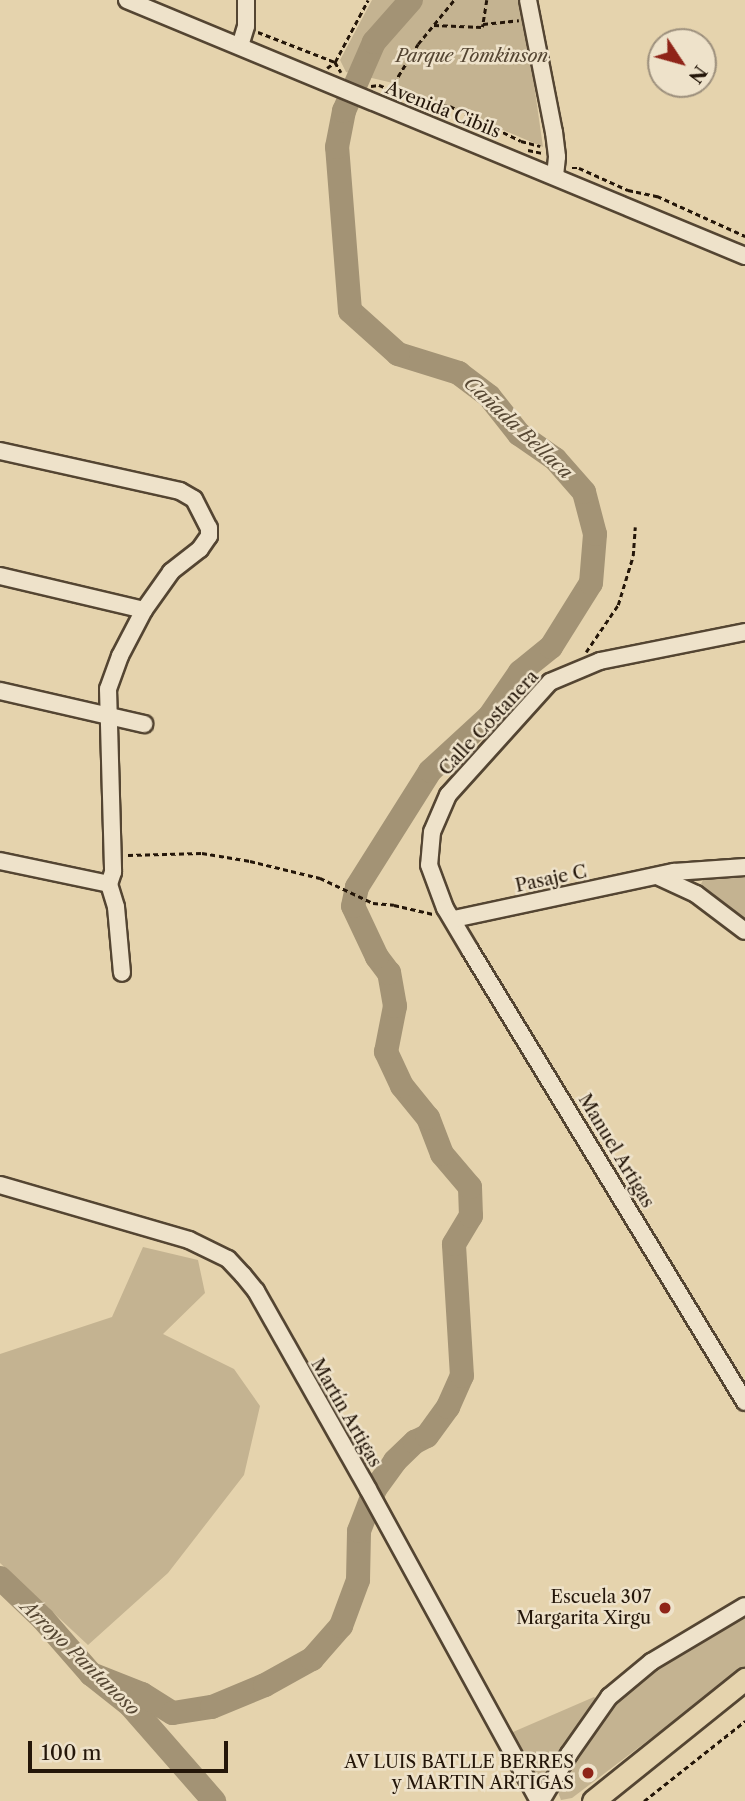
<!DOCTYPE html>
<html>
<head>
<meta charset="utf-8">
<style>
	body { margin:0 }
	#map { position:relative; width:745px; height:1801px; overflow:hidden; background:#e5d3ad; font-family:"Libre Caslon Text",serif }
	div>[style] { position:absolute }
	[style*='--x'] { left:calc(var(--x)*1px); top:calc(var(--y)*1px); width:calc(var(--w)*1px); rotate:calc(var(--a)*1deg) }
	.green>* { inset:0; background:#c4b391 }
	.river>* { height:24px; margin:-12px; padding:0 12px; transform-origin:12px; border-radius:12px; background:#a39375 }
	.path>* { height:2.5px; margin-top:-1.25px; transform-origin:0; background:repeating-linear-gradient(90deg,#241609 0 5px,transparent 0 8.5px) }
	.roads { filter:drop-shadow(2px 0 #544532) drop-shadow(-2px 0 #544532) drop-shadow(0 2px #544532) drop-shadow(0 -2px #544532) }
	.minor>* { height:16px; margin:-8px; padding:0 8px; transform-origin:8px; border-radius:8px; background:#eee2ca }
	.major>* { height:21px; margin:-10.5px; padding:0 10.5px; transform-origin:10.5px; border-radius:10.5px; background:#e5d3ad }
	.dots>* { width:19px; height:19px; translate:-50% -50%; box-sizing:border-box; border:4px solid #eee2ca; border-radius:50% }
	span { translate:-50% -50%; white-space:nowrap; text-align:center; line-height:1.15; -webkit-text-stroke:5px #eee2ca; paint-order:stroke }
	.park-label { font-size:18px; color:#544532; font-style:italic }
	.street-label { font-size:18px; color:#241609 }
	.poi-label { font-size:18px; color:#241609 }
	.right { translate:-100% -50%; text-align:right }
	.water-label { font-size:19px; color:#574834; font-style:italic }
	.north { position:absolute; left:647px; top:28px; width:70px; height:70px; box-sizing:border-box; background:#eee2ca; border:2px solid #9d907d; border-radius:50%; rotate:126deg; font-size:19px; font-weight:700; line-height:28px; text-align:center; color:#241609 }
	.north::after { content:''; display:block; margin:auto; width:24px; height:32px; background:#8f2418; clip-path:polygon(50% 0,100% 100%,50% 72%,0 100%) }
	.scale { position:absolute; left:28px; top:1741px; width:200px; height:32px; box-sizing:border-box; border:4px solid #241609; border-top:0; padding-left:9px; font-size:21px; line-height:24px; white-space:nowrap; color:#241609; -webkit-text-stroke:5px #eee2ca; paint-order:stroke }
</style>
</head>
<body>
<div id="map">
	<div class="green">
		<div style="clip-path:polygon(372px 0,522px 0,543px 147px,393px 83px,346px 72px,340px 60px)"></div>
		<div style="clip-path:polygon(745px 872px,745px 921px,701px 884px,705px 876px)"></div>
		<div style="clip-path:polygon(143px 1247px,198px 1260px,205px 1293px,163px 1334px,234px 1369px,260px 1406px,244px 1475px,168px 1573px,88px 1645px,0 1563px,0 1354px,112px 1317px)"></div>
		<div style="clip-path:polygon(745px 1615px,745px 1667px,572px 1798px,561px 1800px,556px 1787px,603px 1713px,637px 1680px)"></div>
		<div style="clip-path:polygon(594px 1697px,599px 1701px,549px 1773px,544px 1776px,533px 1774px,512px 1739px,513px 1732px)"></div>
	</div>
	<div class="river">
		<div style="--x:0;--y:1578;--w:59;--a:43.6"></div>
		<div style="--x:43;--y:1619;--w:73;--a:48.9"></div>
		<div style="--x:91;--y:1674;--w:50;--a:38.5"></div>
		<div style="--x:130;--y:1705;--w:128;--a:48.8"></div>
		<div style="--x:91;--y:1674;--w:55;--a:21.4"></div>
		<div style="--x:142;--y:1694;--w:36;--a:32"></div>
		<div style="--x:173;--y:1713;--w:39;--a:-9"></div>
		<div style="--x:212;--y:1707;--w:57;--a:-22.5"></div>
		<div style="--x:265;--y:1685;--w:54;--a:-29"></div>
		<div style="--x:312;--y:1659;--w:44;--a:-48.7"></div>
		<div style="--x:341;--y:1626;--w:49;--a:-69.7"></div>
		<div style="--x:358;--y:1580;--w:49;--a:-88.8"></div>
		<div style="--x:359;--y:1531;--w:45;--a:-69.1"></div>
		<div style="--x:375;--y:1489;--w:34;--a:-54"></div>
		<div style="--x:395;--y:1461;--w:28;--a:-44"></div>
		<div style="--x:415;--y:1442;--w:13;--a:-27"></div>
		<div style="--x:427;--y:1436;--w:36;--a:-54"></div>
		<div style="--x:448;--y:1407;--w:34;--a:-66"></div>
		<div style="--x:462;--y:1376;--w:132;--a:-93.5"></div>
		<div style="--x:454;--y:1244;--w:33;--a:-59"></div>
		<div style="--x:471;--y:1216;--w:29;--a:-92"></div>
		<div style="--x:470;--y:1187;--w:43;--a:-130.3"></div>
		<div style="--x:442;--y:1154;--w:39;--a:-111"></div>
		<div style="--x:428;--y:1118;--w:41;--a:-129.1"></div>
		<div style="--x:402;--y:1086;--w:38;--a:-115"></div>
		<div style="--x:386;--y:1052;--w:47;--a:-78.9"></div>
		<div style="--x:395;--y:1006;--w:34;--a:-100"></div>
		<div style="--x:389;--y:973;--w:20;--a:-127"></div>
		<div style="--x:377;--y:957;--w:56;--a:-115.2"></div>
		<div style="--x:353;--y:906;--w:19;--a:-78"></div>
		<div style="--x:357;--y:887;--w:137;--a:-57.8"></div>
		<div style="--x:430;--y:771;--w:80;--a:-42.5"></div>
		<div style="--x:489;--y:717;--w:55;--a:-55.4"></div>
		<div style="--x:520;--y:672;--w:40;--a:-39"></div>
		<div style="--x:551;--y:647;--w:75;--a:-58"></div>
		<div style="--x:591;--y:583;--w:49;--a:-85.3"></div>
		<div style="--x:595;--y:534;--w:43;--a:-104.7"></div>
		<div style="--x:584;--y:492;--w:44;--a:-131.3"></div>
		<div style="--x:555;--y:459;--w:44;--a:-145.2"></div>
		<div style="--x:519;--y:434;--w:48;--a:-128.3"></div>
		<div style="--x:489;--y:396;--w:38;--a:-143"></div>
		<div style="--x:459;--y:373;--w:64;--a:-162.7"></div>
		<div style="--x:398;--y:354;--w:64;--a:-138.1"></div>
		<div style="--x:350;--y:311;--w:165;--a:-94.5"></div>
		<div style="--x:337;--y:147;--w:37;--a:-79"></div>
		<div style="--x:344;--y:111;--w:75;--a:-66.5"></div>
		<div style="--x:374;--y:42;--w:56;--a:-48.6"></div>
	</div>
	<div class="path">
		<div style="--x:487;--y:0;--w:24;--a:99"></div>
		<div style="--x:483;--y:24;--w:36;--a:-6"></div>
		<div style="--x:434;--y:25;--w:48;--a:2.4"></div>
		<div style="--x:482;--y:27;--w:3;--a:-72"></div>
		<div style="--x:258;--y:32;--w:83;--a:21.3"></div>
		<div style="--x:335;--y:62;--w:12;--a:59"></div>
		<div style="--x:327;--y:68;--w:10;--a:-37"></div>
		<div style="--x:335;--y:62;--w:70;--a:-62"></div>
		<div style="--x:371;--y:86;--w:8;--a:-7"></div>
		<div style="--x:379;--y:85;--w:41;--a:22.8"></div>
		<div style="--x:417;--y:101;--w:33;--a:9"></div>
		<div style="--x:450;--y:106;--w:79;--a:26.2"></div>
		<div style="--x:521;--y:141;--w:20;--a:15"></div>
		<div style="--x:389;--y:91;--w:55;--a:-58.3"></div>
		<div style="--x:418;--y:44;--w:57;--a:-50.7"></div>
		<div style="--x:528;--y:150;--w:14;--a:12"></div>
		<div style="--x:572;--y:168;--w:7;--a:0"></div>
		<div style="--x:579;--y:168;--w:54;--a:24.2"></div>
		<div style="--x:628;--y:190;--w:30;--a:12"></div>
		<div style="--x:657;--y:196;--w:97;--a:24.4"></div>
		<div style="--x:586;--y:652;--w:57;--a:-55.8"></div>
		<div style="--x:618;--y:605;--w:51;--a:-73"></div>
		<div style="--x:633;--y:556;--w:29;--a:-86"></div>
		<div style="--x:128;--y:855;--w:74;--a:-1.5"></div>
		<div style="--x:202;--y:853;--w:49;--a:9.5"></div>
		<div style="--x:250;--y:861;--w:72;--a:13.7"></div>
		<div style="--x:320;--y:878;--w:59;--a:25.3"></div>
		<div style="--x:373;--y:903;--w:21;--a:5"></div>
		<div style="--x:394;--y:905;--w:40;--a:13"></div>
		<div style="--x:644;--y:1801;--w:129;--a:-38.4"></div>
	</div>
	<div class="roads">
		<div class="minor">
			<div style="--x:127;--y:0;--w:669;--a:22.5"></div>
			<div style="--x:528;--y:0;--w:135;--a:78.9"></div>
			<div style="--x:554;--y:132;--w:25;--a:83"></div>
			<div style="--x:557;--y:157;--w:19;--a:96"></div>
			<div style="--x:240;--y:46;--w:21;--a:-73"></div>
			<div style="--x:246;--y:26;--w:26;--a:-90"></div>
			<div style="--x:0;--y:451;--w:184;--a:12.5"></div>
			<div style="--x:180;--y:491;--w:16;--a:30"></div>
			<div style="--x:194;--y:499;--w:33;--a:63"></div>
			<div style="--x:209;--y:528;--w:8;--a:90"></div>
			<div style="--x:209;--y:536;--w:16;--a:125"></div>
			<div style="--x:200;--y:549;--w:37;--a:142"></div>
			<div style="--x:171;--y:572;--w:47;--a:125.4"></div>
			<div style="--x:144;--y:610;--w:52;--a:117.6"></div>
			<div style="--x:120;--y:656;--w:35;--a:110"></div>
			<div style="--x:108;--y:689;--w:183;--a:88.4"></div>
			<div style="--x:113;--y:872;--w:13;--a:108"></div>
			<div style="--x:109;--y:884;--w:24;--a:73"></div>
			<div style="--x:116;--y:907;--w:66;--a:84.8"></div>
			<div style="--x:0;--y:576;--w:148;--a:13.3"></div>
			<div style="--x:745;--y:632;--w:148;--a:168.7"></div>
			<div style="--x:600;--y:661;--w:54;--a:157.2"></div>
			<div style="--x:550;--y:682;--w:152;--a:132.1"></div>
			<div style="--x:448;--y:795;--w:40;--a:113.4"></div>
			<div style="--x:432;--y:832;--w:33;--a:95"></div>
			<div style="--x:429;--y:865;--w:46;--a:69.6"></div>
			<div style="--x:445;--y:908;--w:49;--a:59.2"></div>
			<div style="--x:470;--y:950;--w:529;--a:58.68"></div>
			<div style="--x:0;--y:691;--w:148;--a:12.9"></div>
			<div style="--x:0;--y:861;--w:111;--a:11.9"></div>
			<div style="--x:657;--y:876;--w:43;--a:24.8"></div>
			<div style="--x:696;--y:894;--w:61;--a:37.1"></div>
			<div style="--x:454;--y:919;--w:225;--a:-12.1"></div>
			<div style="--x:674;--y:872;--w:71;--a:-4"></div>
			<div style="--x:0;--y:1185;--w:197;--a:16.2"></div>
			<div style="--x:189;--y:1240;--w:43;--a:26"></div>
			<div style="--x:228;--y:1259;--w:22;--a:47"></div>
			<div style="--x:243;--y:1275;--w:21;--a:51"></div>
			<div style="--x:256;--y:1291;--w:227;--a:60.5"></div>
			<div style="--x:368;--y:1489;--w:356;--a:61.3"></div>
			<div style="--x:541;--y:1801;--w:55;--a:-59.2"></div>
			<div style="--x:569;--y:1754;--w:70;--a:-54.9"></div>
			<div style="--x:609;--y:1697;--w:55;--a:-39.8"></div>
			<div style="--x:651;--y:1662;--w:109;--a:-30.8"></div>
		</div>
		<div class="major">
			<div style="--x:593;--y:1801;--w:195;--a:-38.8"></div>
		</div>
	</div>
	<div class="dots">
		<div style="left:665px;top:1608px;background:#8f2418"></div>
		<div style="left:588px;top:1773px;background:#8f2418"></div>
	</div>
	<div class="park-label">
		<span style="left:472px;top:56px">Parque Tomkinson</span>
	</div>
	<div class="street-label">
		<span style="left:443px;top:110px;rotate:22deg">Avenida Cibils</span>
		<span style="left:489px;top:723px;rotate:-47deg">Calle Costanera</span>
		<span style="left:551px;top:879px;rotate:-12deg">Pasaje C</span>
		<span style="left:616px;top:1151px;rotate:59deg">Manuel Artigas</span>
		<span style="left:346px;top:1413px;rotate:60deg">Martín Artigas</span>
	</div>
	<div class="poi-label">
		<span class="right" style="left:651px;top:1608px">Escuela 307<br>Margarita Xirgu</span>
		<span class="right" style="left:574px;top:1773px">AV LUIS BATLLE BERRES<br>y MARTIN ARTIGAS</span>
	</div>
	<div class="water-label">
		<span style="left:518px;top:428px;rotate:43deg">Cañada Bellaca</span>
		<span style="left:80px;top:1658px;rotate:44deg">Arroyo Pantanoso</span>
	</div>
	<div class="north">N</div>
	<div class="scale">100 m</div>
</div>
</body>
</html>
